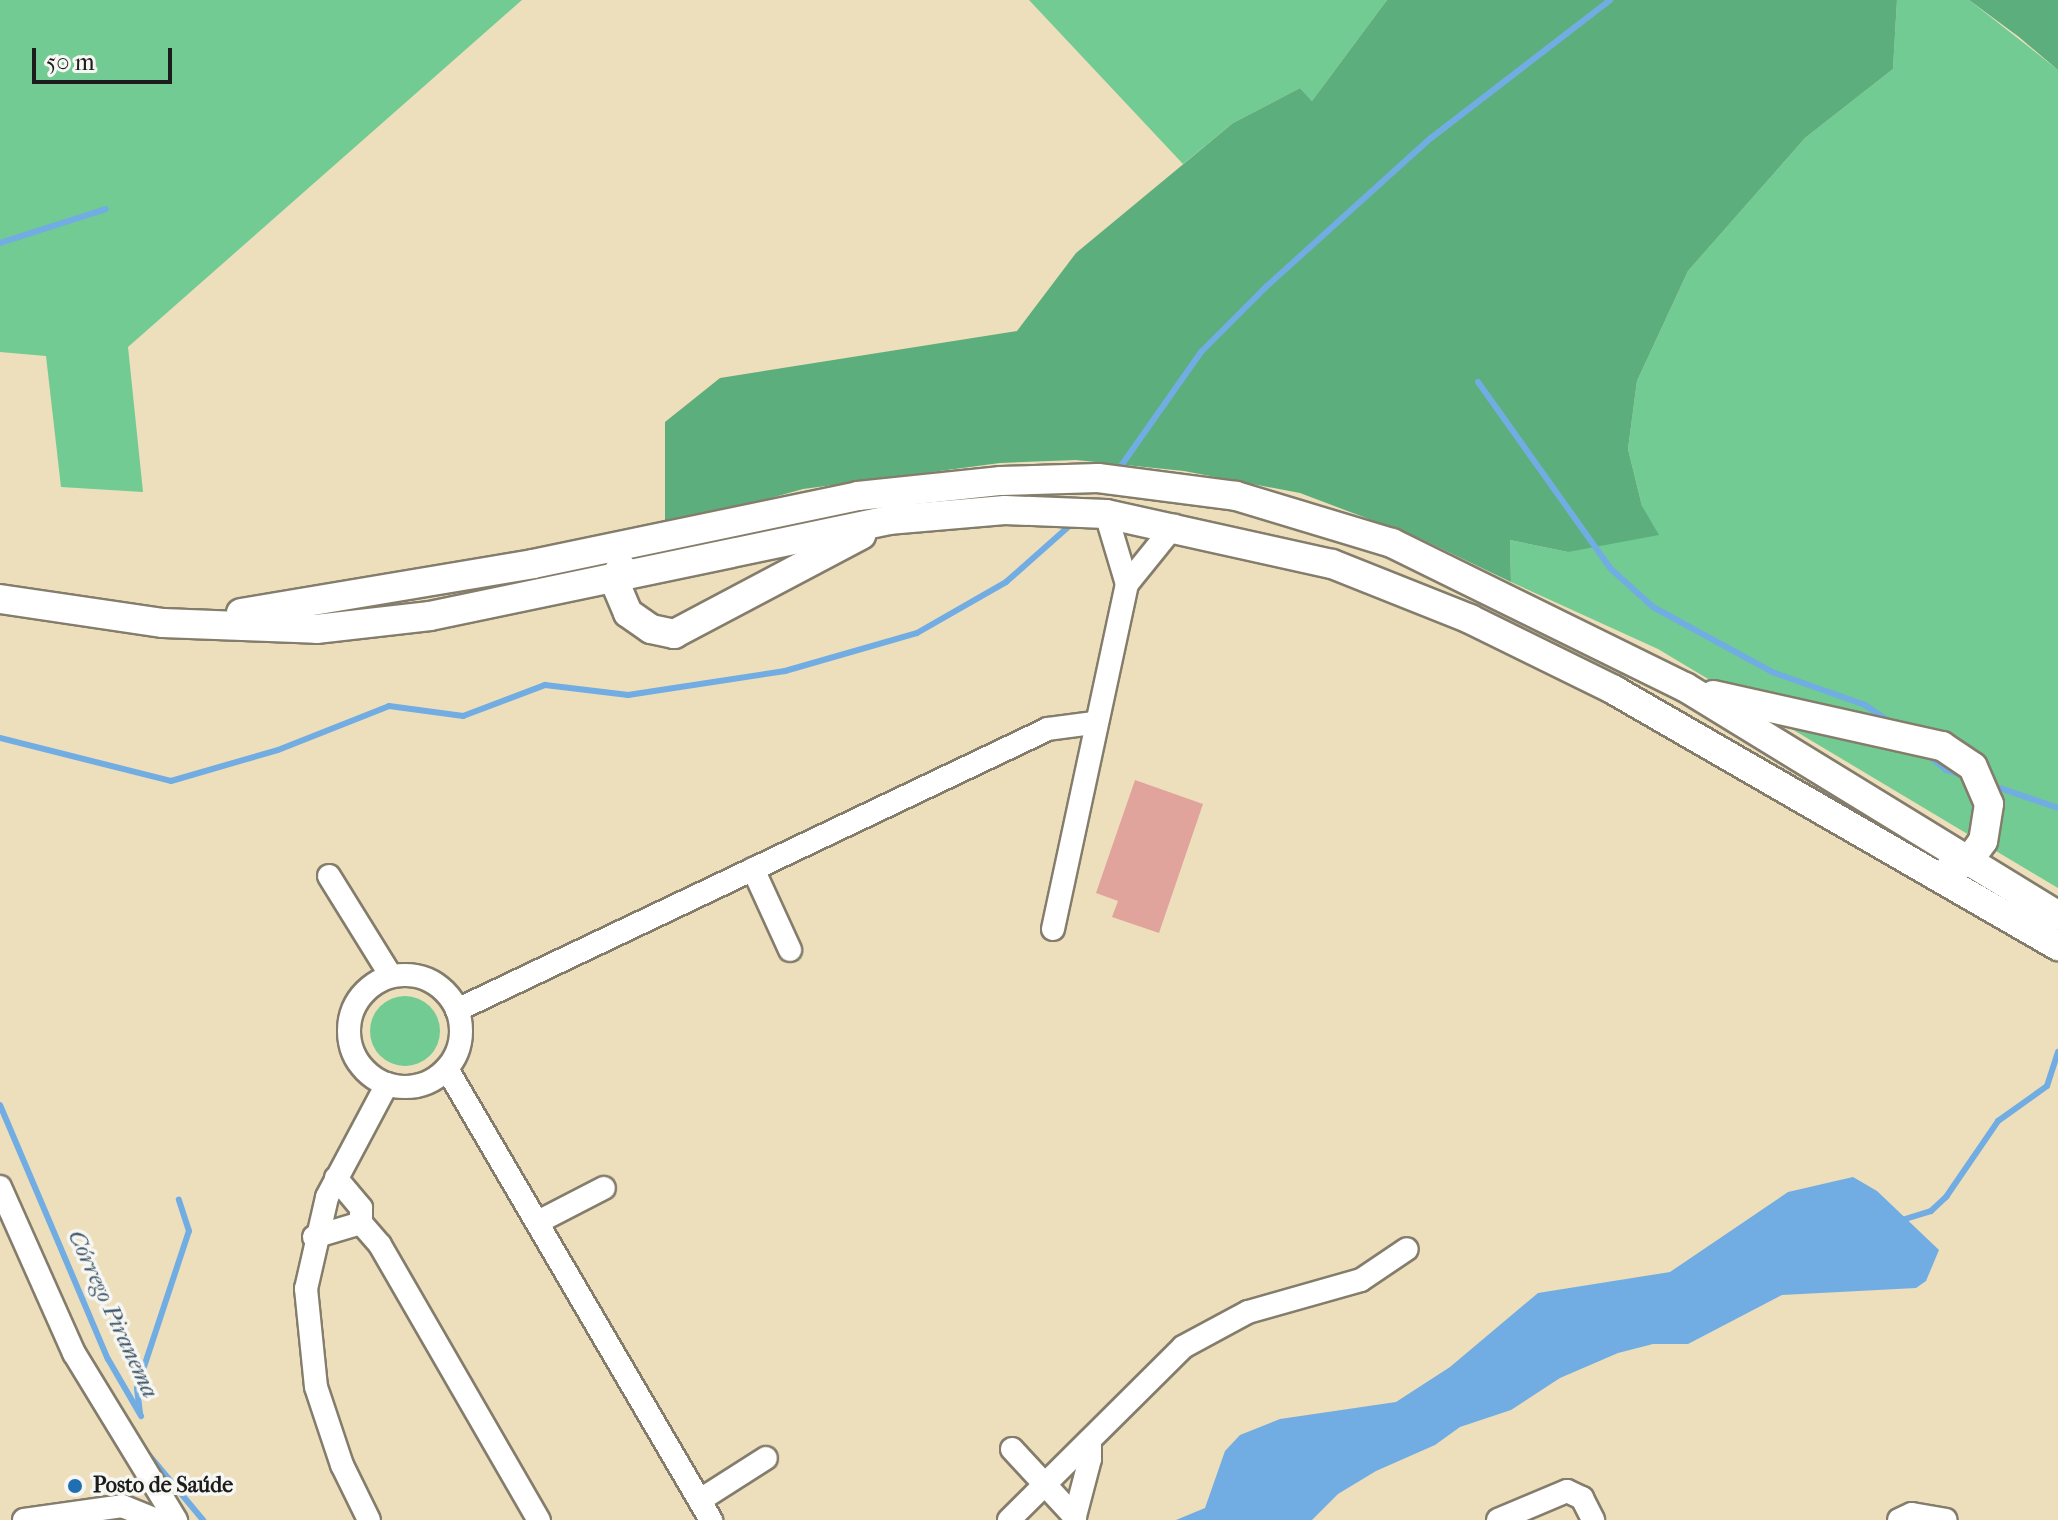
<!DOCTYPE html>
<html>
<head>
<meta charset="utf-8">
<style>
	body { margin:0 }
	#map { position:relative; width:2058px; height:1520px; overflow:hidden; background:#eddebc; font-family:"IM FELL French Canon",serif }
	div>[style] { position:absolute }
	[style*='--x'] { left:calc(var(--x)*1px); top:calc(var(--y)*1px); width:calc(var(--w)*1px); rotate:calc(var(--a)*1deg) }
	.green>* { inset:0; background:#71cb92 }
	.round { border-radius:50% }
	.forest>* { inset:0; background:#5caf7c }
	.water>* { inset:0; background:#71ade2 }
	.stream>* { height:6px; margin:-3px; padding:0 3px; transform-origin:3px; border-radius:3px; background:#71ade2 }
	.building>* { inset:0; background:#e1a49c }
	.roads { filter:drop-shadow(2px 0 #847d6c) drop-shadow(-2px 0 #847d6c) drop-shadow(0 2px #847d6c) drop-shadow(0 -2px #847d6c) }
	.minor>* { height:22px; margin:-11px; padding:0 11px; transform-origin:11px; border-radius:11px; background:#fff }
	.minor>.ring { margin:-11px; padding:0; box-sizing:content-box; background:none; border:22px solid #fff; border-radius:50% }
	.major>* { height:28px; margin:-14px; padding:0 14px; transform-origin:14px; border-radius:14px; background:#fff }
	.dots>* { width:22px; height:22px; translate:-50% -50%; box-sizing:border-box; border:4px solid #f6f6f2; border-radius:50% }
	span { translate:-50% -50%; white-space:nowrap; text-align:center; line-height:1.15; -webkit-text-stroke:7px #f6f6f2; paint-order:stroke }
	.poi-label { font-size:22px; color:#1c1c1c; font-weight:700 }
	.left { translate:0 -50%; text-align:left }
	.water-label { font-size:24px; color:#3e566b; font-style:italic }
	.scale { position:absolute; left:32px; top:48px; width:140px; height:36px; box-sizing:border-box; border:4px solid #1c1c1c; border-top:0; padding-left:10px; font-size:24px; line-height:28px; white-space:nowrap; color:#1c1c1c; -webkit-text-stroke:6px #f6f6f2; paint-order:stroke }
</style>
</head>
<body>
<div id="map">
	<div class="green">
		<div style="clip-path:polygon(0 0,522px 0,128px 347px,143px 492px,61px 487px,46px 356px,0 352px)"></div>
		<div style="clip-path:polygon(1029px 0,1387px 0,1312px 101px,1300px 88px,1233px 123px,1183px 164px)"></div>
		<div style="clip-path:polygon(1897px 0,1969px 0,2058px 70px,2058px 888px,1658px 649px,1511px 582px,1510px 540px,1568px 552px,1642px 506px,1628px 449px,1637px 381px,1688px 271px,1805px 138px,1893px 69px)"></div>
		<div class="round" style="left:370px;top:996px;width:70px;height:70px"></div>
	</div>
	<div class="forest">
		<div style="clip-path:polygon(1387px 0,1897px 0,1893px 69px,1805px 138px,1688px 271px,1637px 381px,1628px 449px,1642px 506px,1659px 535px,1568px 552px,1510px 540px,1511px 582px,1419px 538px,1300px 493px,1184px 471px,1076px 460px,1000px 463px,803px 489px,665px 528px,665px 422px,720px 378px,1017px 331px,1076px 253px,1233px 123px,1300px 88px,1312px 101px)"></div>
		<div style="clip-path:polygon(1969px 0,2058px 0,2058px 70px,2019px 37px)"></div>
	</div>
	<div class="water">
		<div style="clip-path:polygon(1853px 1177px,1877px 1191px,1939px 1250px,1926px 1281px,1916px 1288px,1782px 1295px,1688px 1344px,1653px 1344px,1618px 1353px,1560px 1378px,1511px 1410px,1460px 1427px,1435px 1445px,1376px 1471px,1338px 1494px,1312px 1520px,1176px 1520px,1205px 1508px,1225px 1451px,1240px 1435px,1280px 1419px,1396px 1402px,1450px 1367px,1538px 1293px,1670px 1272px,1788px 1192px)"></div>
	</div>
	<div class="stream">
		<div style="--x:0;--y:243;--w:111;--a:-17.8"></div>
		<div style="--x:1478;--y:382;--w:229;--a:54.6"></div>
		<div style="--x:1611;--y:569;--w:57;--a:42.1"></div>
		<div style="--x:1653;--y:607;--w:136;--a:28.6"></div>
		<div style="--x:1772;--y:672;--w:99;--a:19.5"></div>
		<div style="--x:1865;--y:705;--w:32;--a:34"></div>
		<div style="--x:1116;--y:473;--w:148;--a:-54.9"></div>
		<div style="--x:1201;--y:352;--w:93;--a:-45"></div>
		<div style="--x:1267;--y:286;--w:221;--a:-42.1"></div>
		<div style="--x:1431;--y:138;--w:226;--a:-37.6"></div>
		<div style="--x:0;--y:738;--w:176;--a:14.1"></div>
		<div style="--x:171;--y:781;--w:111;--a:-16.2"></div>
		<div style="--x:278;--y:750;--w:119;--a:-21.6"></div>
		<div style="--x:389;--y:706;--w:75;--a:7.7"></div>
		<div style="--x:463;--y:716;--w:88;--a:-20.7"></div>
		<div style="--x:545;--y:685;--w:84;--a:6.9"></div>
		<div style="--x:628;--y:695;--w:159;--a:-8.7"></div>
		<div style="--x:785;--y:671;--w:137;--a:-16.1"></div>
		<div style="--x:917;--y:633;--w:103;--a:-29.8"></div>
		<div style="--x:1006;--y:582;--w:92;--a:-41.5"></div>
		<div style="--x:1927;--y:754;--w:25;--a:40"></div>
		<div style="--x:1946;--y:770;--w:20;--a:18"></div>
		<div style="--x:1991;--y:785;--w:71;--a:18.9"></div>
		<div style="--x:0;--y:1105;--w:276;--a:67"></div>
		<div style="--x:108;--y:1359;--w:66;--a:59.9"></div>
		<div style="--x:1902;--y:1220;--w:30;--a:-17"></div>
		<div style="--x:1931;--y:1211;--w:21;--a:-43"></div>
		<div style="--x:1946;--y:1197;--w:92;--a:-55.6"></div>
		<div style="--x:1998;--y:1121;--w:60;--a:-35.5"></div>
		<div style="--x:2047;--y:1086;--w:36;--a:-72"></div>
		<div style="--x:140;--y:1413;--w:25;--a:-97"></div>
		<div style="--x:137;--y:1388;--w:165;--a:-71.7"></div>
		<div style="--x:189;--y:1231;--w:33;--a:-108"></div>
		<div style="--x:143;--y:1448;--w:94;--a:50.2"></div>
	</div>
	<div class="building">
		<div style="clip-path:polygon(1135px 780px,1203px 804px,1159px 933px,1112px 917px,1118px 901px,1096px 893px)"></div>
	</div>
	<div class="roads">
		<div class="minor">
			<div style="--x:1127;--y:584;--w:75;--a:-51"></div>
			<div style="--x:753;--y:869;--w:89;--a:65.4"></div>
			<div style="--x:329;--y:876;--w:118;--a:58.2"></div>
			<div style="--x:1053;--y:929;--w:353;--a:-77.9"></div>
			<div style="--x:1127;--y:584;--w:73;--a:-106.7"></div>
			<div class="ring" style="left:349px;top:975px;width:90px;height:90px"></div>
			<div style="--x:457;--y:1010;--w:654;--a:-25.43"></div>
			<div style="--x:1048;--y:729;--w:45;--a:-7.6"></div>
			<div style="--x:447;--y:1069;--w:523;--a:59.66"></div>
			<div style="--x:336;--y:1178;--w:39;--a:50"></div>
			<div style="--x:361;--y:1208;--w:15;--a:90"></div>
			<div style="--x:361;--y:1223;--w:29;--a:49"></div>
			<div style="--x:380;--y:1245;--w:318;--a:60"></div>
			<div style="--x:0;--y:1187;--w:182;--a:66"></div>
			<div style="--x:74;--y:1353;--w:196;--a:58.6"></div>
			<div style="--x:538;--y:1222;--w:74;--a:-27.3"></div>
			<div style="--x:314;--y:1237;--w:49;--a:-16.6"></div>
			<div style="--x:1012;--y:1449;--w:93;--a:47.2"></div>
			<div style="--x:700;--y:1500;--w:78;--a:-32.5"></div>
			<div style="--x:24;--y:1520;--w:99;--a:-8.1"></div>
			<div style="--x:122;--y:1506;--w:37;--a:22"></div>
			<div style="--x:369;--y:1520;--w:61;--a:-116.1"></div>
			<div style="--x:342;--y:1465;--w:82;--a:-108.4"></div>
			<div style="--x:316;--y:1387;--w:99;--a:-95.8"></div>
			<div style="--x:306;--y:1289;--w:94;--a:-77.1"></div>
			<div style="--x:327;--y:1197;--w:128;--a:-62"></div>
			<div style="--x:1009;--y:1520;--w:245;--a:-44.8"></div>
			<div style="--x:1183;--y:1347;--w:74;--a:-28.3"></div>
			<div style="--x:1248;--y:1312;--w:117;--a:-15.8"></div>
			<div style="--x:1361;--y:1280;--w:55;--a:-34"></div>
			<div style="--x:1074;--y:1520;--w:63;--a:-75.3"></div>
			<div style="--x:1090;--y:1459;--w:19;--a:-90"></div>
			<div style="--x:1498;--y:1520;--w:75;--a:-22.8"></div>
			<div style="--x:1567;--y:1491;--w:17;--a:25"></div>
			<div style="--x:1582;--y:1498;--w:25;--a:63"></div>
			<div style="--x:1899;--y:1520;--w:14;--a:-25"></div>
			<div style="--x:1912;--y:1514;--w:34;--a:10"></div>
		</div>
		<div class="major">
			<div style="--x:621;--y:567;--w:15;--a:118"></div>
			<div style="--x:614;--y:580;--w:36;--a:67"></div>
			<div style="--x:628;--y:613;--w:28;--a:35"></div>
			<div style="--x:651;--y:629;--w:24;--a:12"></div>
			<div style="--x:674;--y:634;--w:212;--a:-27.9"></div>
			<div style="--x:0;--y:599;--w:165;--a:8.4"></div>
			<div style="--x:163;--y:623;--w:153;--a:2.2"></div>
			<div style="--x:316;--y:629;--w:115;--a:-6.5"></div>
			<div style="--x:430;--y:616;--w:468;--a:-11.8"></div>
			<div style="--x:888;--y:520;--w:117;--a:-4.9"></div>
			<div style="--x:1005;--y:510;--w:101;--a:2.3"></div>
			<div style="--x:1106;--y:514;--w:231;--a:12.5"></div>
			<div style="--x:1332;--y:564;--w:149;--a:21.7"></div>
			<div style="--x:1470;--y:619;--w:161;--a:26.2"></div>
			<div style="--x:1614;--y:690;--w:513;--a:29.97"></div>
			<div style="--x:241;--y:613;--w:296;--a:-9.5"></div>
			<div style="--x:533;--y:564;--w:332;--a:-11.8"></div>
			<div style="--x:858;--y:496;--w:144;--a:-6"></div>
			<div style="--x:1001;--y:481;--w:97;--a:-1.8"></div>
			<div style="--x:1098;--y:478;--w:139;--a:7.4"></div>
			<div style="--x:1236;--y:496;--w:163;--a:16.8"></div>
			<div style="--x:1392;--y:543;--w:326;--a:26.2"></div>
			<div style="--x:1685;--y:687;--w:438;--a:31.5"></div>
			<div style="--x:1713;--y:695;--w:235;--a:12.6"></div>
			<div style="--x:1942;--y:746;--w:37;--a:34"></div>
			<div style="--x:1973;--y:767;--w:40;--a:66.6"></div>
			<div style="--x:1989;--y:804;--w:37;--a:99"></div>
			<div style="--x:1983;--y:841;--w:26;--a:126"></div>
			<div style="--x:1968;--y:862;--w:18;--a:164"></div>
		</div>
	</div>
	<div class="dots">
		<div style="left:75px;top:1486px;background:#1f6fb2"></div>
	</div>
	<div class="poi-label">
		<span class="left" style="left:93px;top:1486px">Posto de Saúde</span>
	</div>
	<div class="water-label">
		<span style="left:113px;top:1314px;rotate:65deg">Córrego Piranema</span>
	</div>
	<div class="scale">50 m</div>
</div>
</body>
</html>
